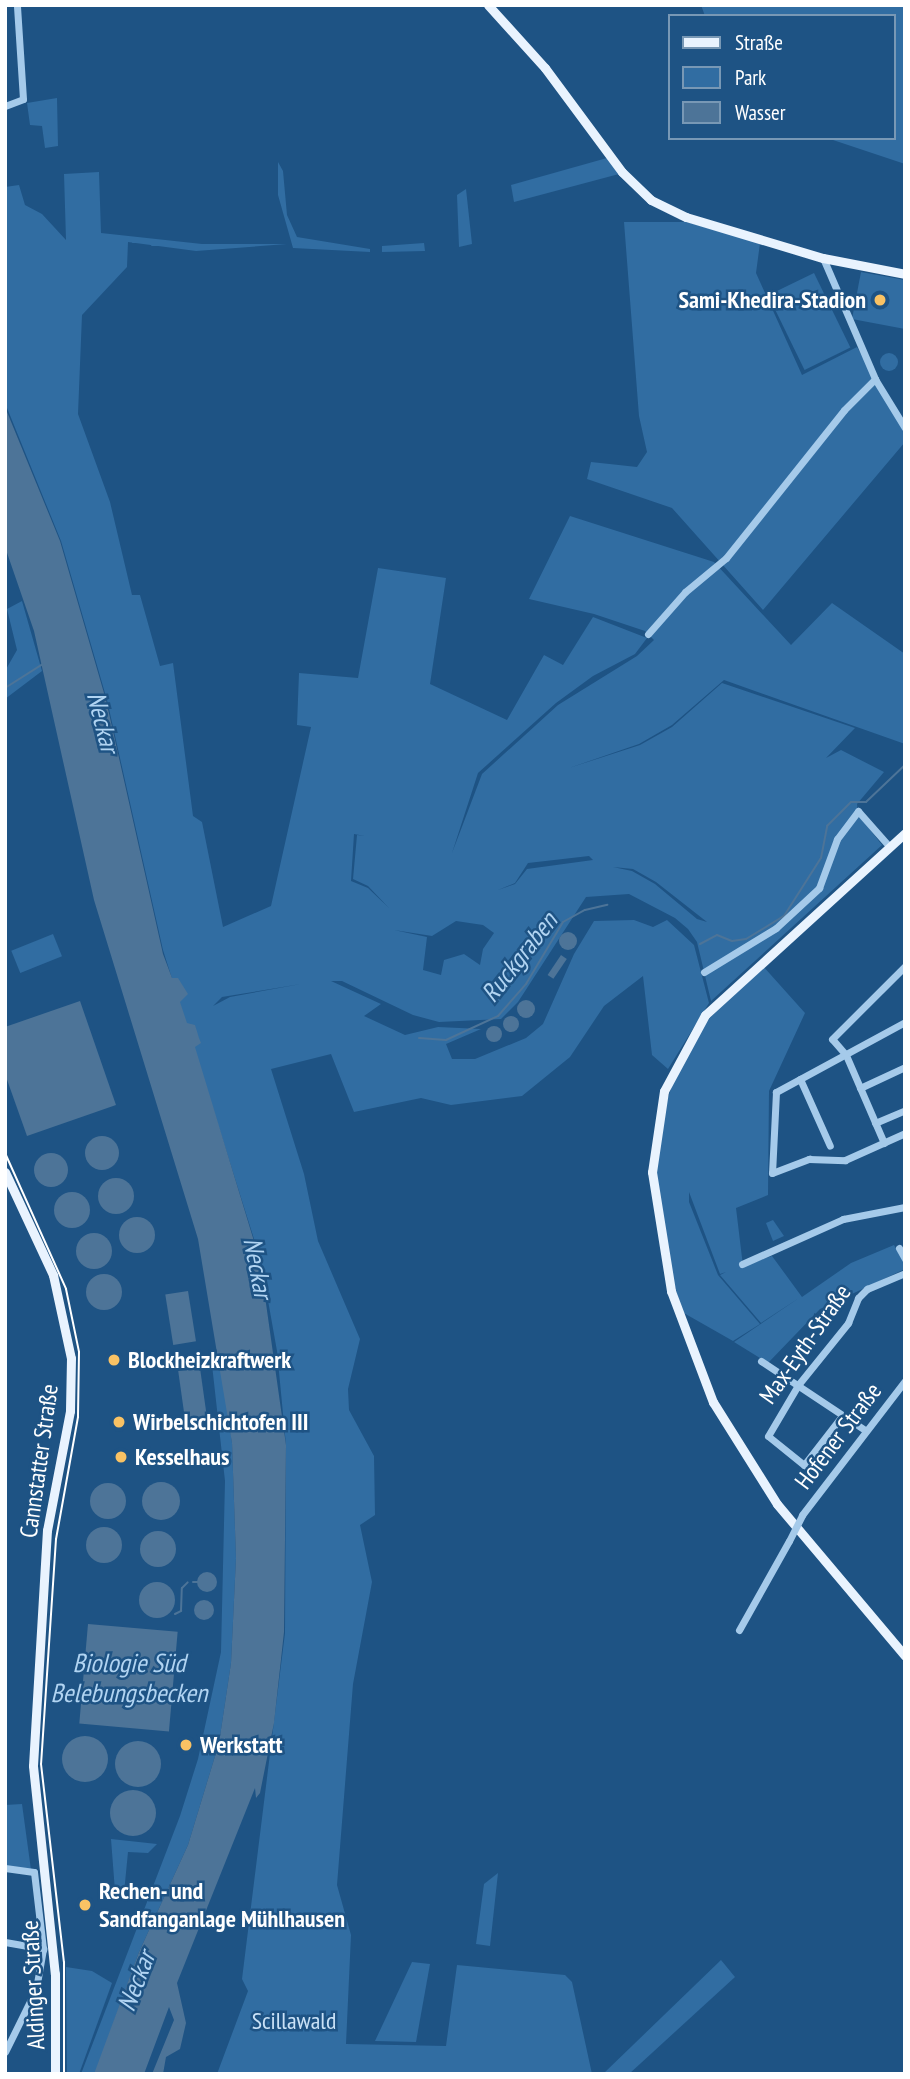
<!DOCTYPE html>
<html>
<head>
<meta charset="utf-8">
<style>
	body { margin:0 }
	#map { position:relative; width:910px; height:2079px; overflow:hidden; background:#1e5384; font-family:"PT Sans Narrow",sans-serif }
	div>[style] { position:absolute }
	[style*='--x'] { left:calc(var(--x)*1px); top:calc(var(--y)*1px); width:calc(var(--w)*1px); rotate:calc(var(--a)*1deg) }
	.green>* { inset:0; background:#316da2; transform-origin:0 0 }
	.round { border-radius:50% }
	.water>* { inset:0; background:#4d7498; transform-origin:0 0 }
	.stream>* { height:2px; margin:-1px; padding:0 1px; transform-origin:1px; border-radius:1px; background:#4d7498 }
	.minor>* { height:7px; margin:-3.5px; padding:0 3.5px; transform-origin:3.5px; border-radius:3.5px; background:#a5caea }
	.major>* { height:9px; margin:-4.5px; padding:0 4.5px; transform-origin:4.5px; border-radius:4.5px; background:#e9f3fe }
	.tram>* { height:2px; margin:-1px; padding:0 1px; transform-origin:1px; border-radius:1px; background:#fff }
	.minor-bridge>* { height:7px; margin:-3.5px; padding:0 3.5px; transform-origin:3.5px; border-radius:3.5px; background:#a5caea }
	.dots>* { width:19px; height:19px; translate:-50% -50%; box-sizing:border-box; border:4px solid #1e5384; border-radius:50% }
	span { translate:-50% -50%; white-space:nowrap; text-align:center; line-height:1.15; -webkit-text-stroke:5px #1e5384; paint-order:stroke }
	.poi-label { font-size:24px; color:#fff; font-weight:700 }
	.right { translate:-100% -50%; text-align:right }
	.left { translate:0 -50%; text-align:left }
	.street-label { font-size:24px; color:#fff }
	.park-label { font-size:24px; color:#cae2f7 }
	.water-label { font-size:26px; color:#b1d4f2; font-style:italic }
	.frame { position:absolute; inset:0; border:7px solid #fff; pointer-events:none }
	.legend { position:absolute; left:668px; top:14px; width:228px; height:126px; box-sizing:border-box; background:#1e5384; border:2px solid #7898b5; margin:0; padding:9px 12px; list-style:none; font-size:21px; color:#fff }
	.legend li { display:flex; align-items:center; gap:14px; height:35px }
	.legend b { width:35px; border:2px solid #7898b5 }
</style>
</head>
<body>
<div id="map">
	<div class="green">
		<div style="clip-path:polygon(701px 5px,905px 5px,905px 164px,827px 138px,894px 138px,894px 16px,705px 16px)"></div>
		<div style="clip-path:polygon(57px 98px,58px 146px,45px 148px,42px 126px,30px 125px,27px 103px)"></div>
		<div style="clip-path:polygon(607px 158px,619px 174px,514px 202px,511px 185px)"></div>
		<div style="clip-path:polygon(278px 162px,283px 171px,287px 215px,297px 237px,370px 249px,370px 252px,293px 248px,278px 195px)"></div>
		<div style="clip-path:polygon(evenodd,99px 172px,101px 233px,202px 244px,287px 244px,196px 251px,128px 242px,127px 267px,82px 315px,78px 414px,110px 502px,132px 595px,140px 595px,160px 666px,173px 663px,193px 816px,202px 822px,223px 927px,271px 906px,311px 727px,297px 725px,299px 673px,358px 678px,378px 568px,446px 578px,430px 684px,507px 720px,544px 655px,563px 665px,593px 617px,647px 638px,635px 654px,593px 676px,556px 703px,478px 773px,452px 853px,482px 774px,558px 705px,637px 656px,654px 640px,645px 631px,594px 614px,529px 599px,570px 516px,714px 562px,791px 645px,832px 603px,905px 654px,905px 744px,724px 680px,672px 725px,639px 744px,569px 768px,640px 745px,672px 727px,722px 683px,855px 728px,826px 758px,841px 750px,884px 772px,857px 804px,858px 814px,882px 845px,711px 1001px,697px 942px,688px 929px,675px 918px,629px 894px,586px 897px,518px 1002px,501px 1019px,439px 1022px,413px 1015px,342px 981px,331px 981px,381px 1004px,364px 1016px,405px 1035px,438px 1027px,481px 1029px,446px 1044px,452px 1059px,475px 1059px,526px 1038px,543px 1024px,574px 954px,594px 921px,634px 920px,653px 927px,667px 920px,694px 945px,709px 1003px,668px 1069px,652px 1055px,643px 976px,604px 1006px,570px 1057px,522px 1096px,451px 1105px,421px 1098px,354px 1112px,331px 1054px,271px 1069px,304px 1174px,318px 1241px,360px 1339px,348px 1389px,349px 1410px,374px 1456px,375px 1515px,360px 1525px,372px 1582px,353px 1684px,337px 1885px,351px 1935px,346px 2044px,446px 2046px,457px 1965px,565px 1975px,572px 1982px,592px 2074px,217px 2074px,248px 1991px,242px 1979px,285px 1633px,286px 1445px,277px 1351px,261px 1261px,163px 950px,107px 700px,61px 541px,5px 403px,5px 187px,19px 185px,25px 205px,42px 214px,66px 240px,64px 174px,99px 172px,354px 834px,365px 836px,357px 835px,353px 879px,368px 886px,389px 908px,368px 888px,351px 881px,354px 834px,99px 172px,589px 856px,593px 860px,527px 869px,515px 884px,498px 890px,515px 883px,528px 863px,589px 856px,99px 172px,613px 867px,633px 869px,656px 882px,707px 922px,697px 919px,655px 884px,632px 871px,613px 867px,99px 172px,456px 921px,483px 925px,494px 933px,483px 949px,480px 965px,464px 954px,444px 960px,441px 975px,423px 970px,427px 937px,394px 930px,432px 936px,456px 921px,99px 172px,301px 984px,230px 997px,213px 1006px,222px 997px,301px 984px)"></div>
		<div style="clip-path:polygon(466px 189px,472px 244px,459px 247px,457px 195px)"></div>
		<div style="clip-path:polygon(624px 222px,687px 222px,760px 243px,756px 273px,802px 375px,857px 347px,905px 431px,905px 442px,763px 610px,672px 508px,587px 479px,591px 462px,637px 467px,647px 452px,639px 416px)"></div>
		<div style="clip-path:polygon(424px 243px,425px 251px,382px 252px,382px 246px)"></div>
		<div style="clip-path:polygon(861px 272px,905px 280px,905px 329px,852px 319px)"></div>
		<div style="left:814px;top:273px;width:83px;height:51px;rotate:64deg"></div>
		<div class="round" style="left:880px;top:353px;width:18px;height:18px"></div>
		<div style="clip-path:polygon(22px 601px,42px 671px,5px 699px,5px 671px,17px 650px,7px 609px)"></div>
		<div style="left:53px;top:934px;width:24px;height:45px;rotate:68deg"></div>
		<div style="clip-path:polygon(762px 965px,805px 1013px,769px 1091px,768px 1195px,736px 1208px,743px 1266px,772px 1256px,802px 1297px,851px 1263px,894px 1245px,905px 1264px,905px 1269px,820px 1309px,768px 1363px,734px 1342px,799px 1298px,761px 1323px,720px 1275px,726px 1272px,720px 1274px,689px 1192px,689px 1202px,718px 1275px,760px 1324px,733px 1341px,682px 1312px,670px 1268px,656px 1173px,666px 1104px,676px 1073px,702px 1026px)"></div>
		<div style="clip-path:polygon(773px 1220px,784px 1236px,773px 1241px,766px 1223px)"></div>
		<div style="clip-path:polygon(220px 1354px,232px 1443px,236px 1558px,231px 1663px,219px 1743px,188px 1845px,139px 1952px,95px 2074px,81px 2074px,180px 1816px,198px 1759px,221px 1652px,225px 1481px,211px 1356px)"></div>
		<div style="clip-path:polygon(22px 1804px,31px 1870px,5px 1866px,5px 1805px)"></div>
		<div style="clip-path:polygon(111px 1839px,157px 1844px,148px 1853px,128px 1852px,124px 1893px,115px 1891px)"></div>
		<div style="clip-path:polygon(498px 1873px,490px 1946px,476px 1944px,484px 1884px)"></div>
		<div style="clip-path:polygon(721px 1960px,735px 1977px,629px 2074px,603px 2074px)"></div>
		<div style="clip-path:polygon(412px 1962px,430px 1964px,416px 2042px,375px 2041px)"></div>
		<div style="clip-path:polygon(66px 1967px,92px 1971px,112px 1983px,79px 2074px,67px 2074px)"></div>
	</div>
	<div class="water">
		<div style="clip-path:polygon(5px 407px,60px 541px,106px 700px,163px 954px,172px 978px,178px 978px,188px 994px,180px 1002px,187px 1023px,195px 1025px,199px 1038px,201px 1043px,195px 1047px,260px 1261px,286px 1445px,284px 1632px,274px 1723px,260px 1793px,256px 1798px,255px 1788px,177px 1983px,186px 2023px,180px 2049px,166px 2057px,163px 2074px,152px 2074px,174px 2020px,169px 2007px,144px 2074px,94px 2074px,139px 1952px,188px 1845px,219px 1743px,231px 1663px,236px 1558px,232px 1443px,198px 1239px,94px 900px,34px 631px,5px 547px)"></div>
		<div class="round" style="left:559px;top:932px;width:18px;height:18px"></div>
		<div style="left:561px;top:955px;width:7px;height:24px;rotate:34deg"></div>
		<div class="round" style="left:517px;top:1000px;width:18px;height:18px"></div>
		<div style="clip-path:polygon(80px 1001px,116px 1105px,27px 1136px,5px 1074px,5px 1027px)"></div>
		<div class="round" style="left:503px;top:1016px;width:16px;height:16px"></div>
		<div class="round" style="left:486px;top:1026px;width:16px;height:16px"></div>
		<div class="round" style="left:85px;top:1136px;width:34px;height:34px"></div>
		<div class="round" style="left:34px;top:1153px;width:34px;height:34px"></div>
		<div class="round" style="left:98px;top:1178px;width:36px;height:36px"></div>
		<div class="round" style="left:54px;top:1192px;width:36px;height:36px"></div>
		<div class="round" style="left:119px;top:1217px;width:36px;height:36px"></div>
		<div class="round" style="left:76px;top:1233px;width:36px;height:36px"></div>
		<div class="round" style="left:86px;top:1274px;width:36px;height:36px"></div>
		<div style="left:188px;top:1291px;width:51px;height:23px;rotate:81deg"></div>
		<div style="left:200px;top:1368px;width:49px;height:22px;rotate:82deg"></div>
		<div class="round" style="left:142px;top:1482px;width:38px;height:38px"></div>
		<div class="round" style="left:90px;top:1483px;width:36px;height:36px"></div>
		<div class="round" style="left:86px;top:1527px;width:36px;height:36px"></div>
		<div class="round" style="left:140px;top:1531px;width:36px;height:36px"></div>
		<div class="round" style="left:197px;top:1572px;width:20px;height:20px"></div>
		<div class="round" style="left:139px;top:1582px;width:36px;height:36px"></div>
		<div class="round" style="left:194px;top:1600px;width:20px;height:20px"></div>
		<div style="left:88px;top:1624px;width:90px;height:100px;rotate:5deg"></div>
		<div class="round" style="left:62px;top:1736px;width:46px;height:46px"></div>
		<div class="round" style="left:115px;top:1741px;width:46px;height:46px"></div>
		<div class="round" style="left:110px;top:1790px;width:46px;height:46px"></div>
	</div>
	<div class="stream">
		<div style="--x:5;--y:688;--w:45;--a:-32.3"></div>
		<div style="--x:700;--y:944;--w:19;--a:-28"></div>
		<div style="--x:717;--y:935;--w:16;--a:22"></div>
		<div style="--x:732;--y:941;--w:14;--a:-8"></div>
		<div style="--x:746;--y:939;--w:44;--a:-31.2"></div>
		<div style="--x:784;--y:916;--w:69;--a:-57.5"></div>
		<div style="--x:821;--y:858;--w:33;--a:-79"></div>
		<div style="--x:827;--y:826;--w:34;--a:-45"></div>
		<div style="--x:851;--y:802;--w:15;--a:0"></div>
		<div style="--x:866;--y:802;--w:54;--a:-43.5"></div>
		<div style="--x:419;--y:1038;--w:27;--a:4"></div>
		<div style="--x:446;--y:1040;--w:57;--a:-24.8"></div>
		<div style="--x:498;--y:1016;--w:43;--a:-48.8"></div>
		<div style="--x:526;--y:984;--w:72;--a:-59.2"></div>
		<div style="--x:563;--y:922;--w:25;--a:-29"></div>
		<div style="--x:585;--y:910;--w:23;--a:-13"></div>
		<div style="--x:193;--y:1582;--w:5;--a:0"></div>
		<div style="--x:175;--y:1614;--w:7;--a:-27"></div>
		<div style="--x:181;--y:1611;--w:23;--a:-88"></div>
		<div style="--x:182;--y:1588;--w:8;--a:-45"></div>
	</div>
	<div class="minor">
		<div style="--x:5;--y:106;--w:19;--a:-21"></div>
		<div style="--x:23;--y:99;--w:94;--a:-93.7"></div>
		<div style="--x:823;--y:258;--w:132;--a:66.7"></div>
		<div style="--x:875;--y:379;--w:57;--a:58.5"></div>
		<div style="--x:648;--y:634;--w:56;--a:-48.6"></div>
		<div style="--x:685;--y:592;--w:53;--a:-39.7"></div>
		<div style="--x:726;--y:558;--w:189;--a:-51.4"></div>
		<div style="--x:844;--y:410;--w:44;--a:-45"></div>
		<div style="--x:704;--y:972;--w:84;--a:-31.4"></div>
		<div style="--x:776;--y:928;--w:59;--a:-42.9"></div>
		<div style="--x:819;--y:888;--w:52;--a:-69.8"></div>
		<div style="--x:837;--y:839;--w:35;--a:-53"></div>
		<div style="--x:858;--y:811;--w:47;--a:48.5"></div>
		<div style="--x:905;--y:1022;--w:147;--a:151.5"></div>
		<div style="--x:776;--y:1092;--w:81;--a:92.8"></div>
		<div style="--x:772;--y:1173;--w:40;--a:-21"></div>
		<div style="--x:809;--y:1159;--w:36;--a:2"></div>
		<div style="--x:845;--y:1160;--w:66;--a:-24.2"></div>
		<div style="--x:800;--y:1079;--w:73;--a:65.9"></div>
		<div style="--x:860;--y:1088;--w:50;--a:-25"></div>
		<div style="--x:875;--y:1123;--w:33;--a:-23"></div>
		<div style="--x:884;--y:1143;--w:96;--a:-113.4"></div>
		<div style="--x:846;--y:1055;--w:21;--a:-131"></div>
		<div style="--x:832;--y:1039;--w:103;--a:-45"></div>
		<div style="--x:899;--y:1248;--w:13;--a:61"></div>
		<div style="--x:742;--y:1264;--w:111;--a:-24"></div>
		<div style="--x:843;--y:1219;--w:63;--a:-11"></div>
		<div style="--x:761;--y:1361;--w:125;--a:33.6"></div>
		<div style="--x:842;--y:1416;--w:62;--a:127.8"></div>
		<div style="--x:804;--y:1465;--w:46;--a:-141.1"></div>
		<div style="--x:768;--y:1436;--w:59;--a:-59.5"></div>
		<div style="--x:798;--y:1385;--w:80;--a:-51.1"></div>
		<div style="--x:848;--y:1323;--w:27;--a:-68"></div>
		<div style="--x:858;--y:1298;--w:13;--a:-45"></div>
		<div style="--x:867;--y:1289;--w:41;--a:-22.8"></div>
		<div style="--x:802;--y:1515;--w:169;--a:-52.5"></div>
		<div style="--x:739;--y:1630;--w:102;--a:-60.7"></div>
		<div style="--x:5;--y:1868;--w:29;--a:8"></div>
		<div style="--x:34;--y:1872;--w:78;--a:83.3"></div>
		<div style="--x:43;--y:1949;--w:41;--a:99.9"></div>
		<div style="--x:36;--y:1989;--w:70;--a:116.2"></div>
		<div style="--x:5;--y:1942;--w:39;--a:10"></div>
	</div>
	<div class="major">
		<div style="--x:488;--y:5;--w:85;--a:47.9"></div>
		<div style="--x:545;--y:68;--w:129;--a:53.5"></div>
		<div style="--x:622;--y:172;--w:40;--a:44"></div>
		<div style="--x:651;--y:200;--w:39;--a:26"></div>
		<div style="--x:686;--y:217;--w:143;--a:16.7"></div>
		<div style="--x:823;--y:258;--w:84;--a:11"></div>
		<div style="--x:905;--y:833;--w:270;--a:137.7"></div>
		<div style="--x:705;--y:1015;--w:86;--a:118.3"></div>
		<div style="--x:664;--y:1091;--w:82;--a:98.4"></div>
		<div style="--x:652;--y:1172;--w:121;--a:80.9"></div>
		<div style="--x:671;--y:1291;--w:119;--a:69.3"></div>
		<div style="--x:713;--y:1402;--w:120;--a:57.9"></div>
		<div style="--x:777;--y:1504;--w:199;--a:49.9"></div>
		<div style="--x:5;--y:1172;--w:114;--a:65"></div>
		<div style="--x:53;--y:1275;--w:85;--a:77.8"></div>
		<div style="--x:71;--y:1358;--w:53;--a:91.1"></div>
		<div style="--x:70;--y:1411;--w:121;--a:100.9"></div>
		<div style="--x:47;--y:1530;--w:236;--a:93.4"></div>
		<div style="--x:33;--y:1766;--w:209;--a:84"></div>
		<div style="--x:55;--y:1974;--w:100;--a:90"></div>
	</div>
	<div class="tram">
		<div style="--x:5;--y:1153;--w:149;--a:65.8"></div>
		<div style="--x:66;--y:1289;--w:64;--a:78.3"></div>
		<div style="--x:79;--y:1352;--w:65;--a:90.9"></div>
		<div style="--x:78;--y:1417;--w:124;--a:100.2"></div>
		<div style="--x:56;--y:1539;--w:225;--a:93.8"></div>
		<div style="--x:41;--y:1764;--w:199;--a:83.4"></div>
		<div style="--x:64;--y:1962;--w:112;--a:90"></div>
	</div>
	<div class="minor-bridge">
		<div style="--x:789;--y:1541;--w:29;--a:-63"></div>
	</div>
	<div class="dots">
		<div style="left:880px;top:300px;background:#f9c264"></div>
		<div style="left:114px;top:1360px;background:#f9c264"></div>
		<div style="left:119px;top:1422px;background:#f9c264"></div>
		<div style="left:121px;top:1457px;background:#f9c264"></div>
		<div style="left:186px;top:1745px;background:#f9c264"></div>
		<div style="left:85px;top:1905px;background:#f9c264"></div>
	</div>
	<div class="poi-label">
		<span class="right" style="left:866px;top:300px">Sami-Khedira-Stadion</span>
		<span class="left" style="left:128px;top:1360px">Blockheizkraftwerk</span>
		<span class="left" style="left:133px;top:1422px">Wirbelschichtofen III</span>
		<span class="left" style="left:135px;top:1457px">Kesselhaus</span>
		<span class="left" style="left:200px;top:1745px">Werkstatt</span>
		<span class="left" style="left:99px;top:1905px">Rechen- und<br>Sandfanganlage Mühlhausen</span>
	</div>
	<div class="street-label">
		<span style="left:805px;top:1344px;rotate:-55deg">Max-Eyth-Straße</span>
		<span style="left:838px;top:1436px;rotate:-53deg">Hofener Straße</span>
		<span style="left:39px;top:1461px;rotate:-82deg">Cannstatter Straße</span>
		<span style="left:33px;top:1985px;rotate:-93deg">Aldinger Straße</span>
	</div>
	<div class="park-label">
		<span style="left:294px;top:2021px">Scillawald</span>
	</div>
	<div class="water-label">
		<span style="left:103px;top:722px;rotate:76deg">Neckar</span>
		<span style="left:519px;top:957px;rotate:-52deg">Ruckgraben</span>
		<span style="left:258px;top:1268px;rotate:79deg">Neckar</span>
		<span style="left:129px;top:1678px">Biologie Süd<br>Belebungsbecken</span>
		<span style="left:136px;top:1981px;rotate:-69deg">Neckar</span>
	</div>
	<div class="frame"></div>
	<ul class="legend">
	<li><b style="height:9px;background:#e9f3fe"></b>Straße</li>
	<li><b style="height:19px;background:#316da2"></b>Park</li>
	<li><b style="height:19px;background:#4d7498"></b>Wasser</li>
	</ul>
</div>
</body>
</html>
